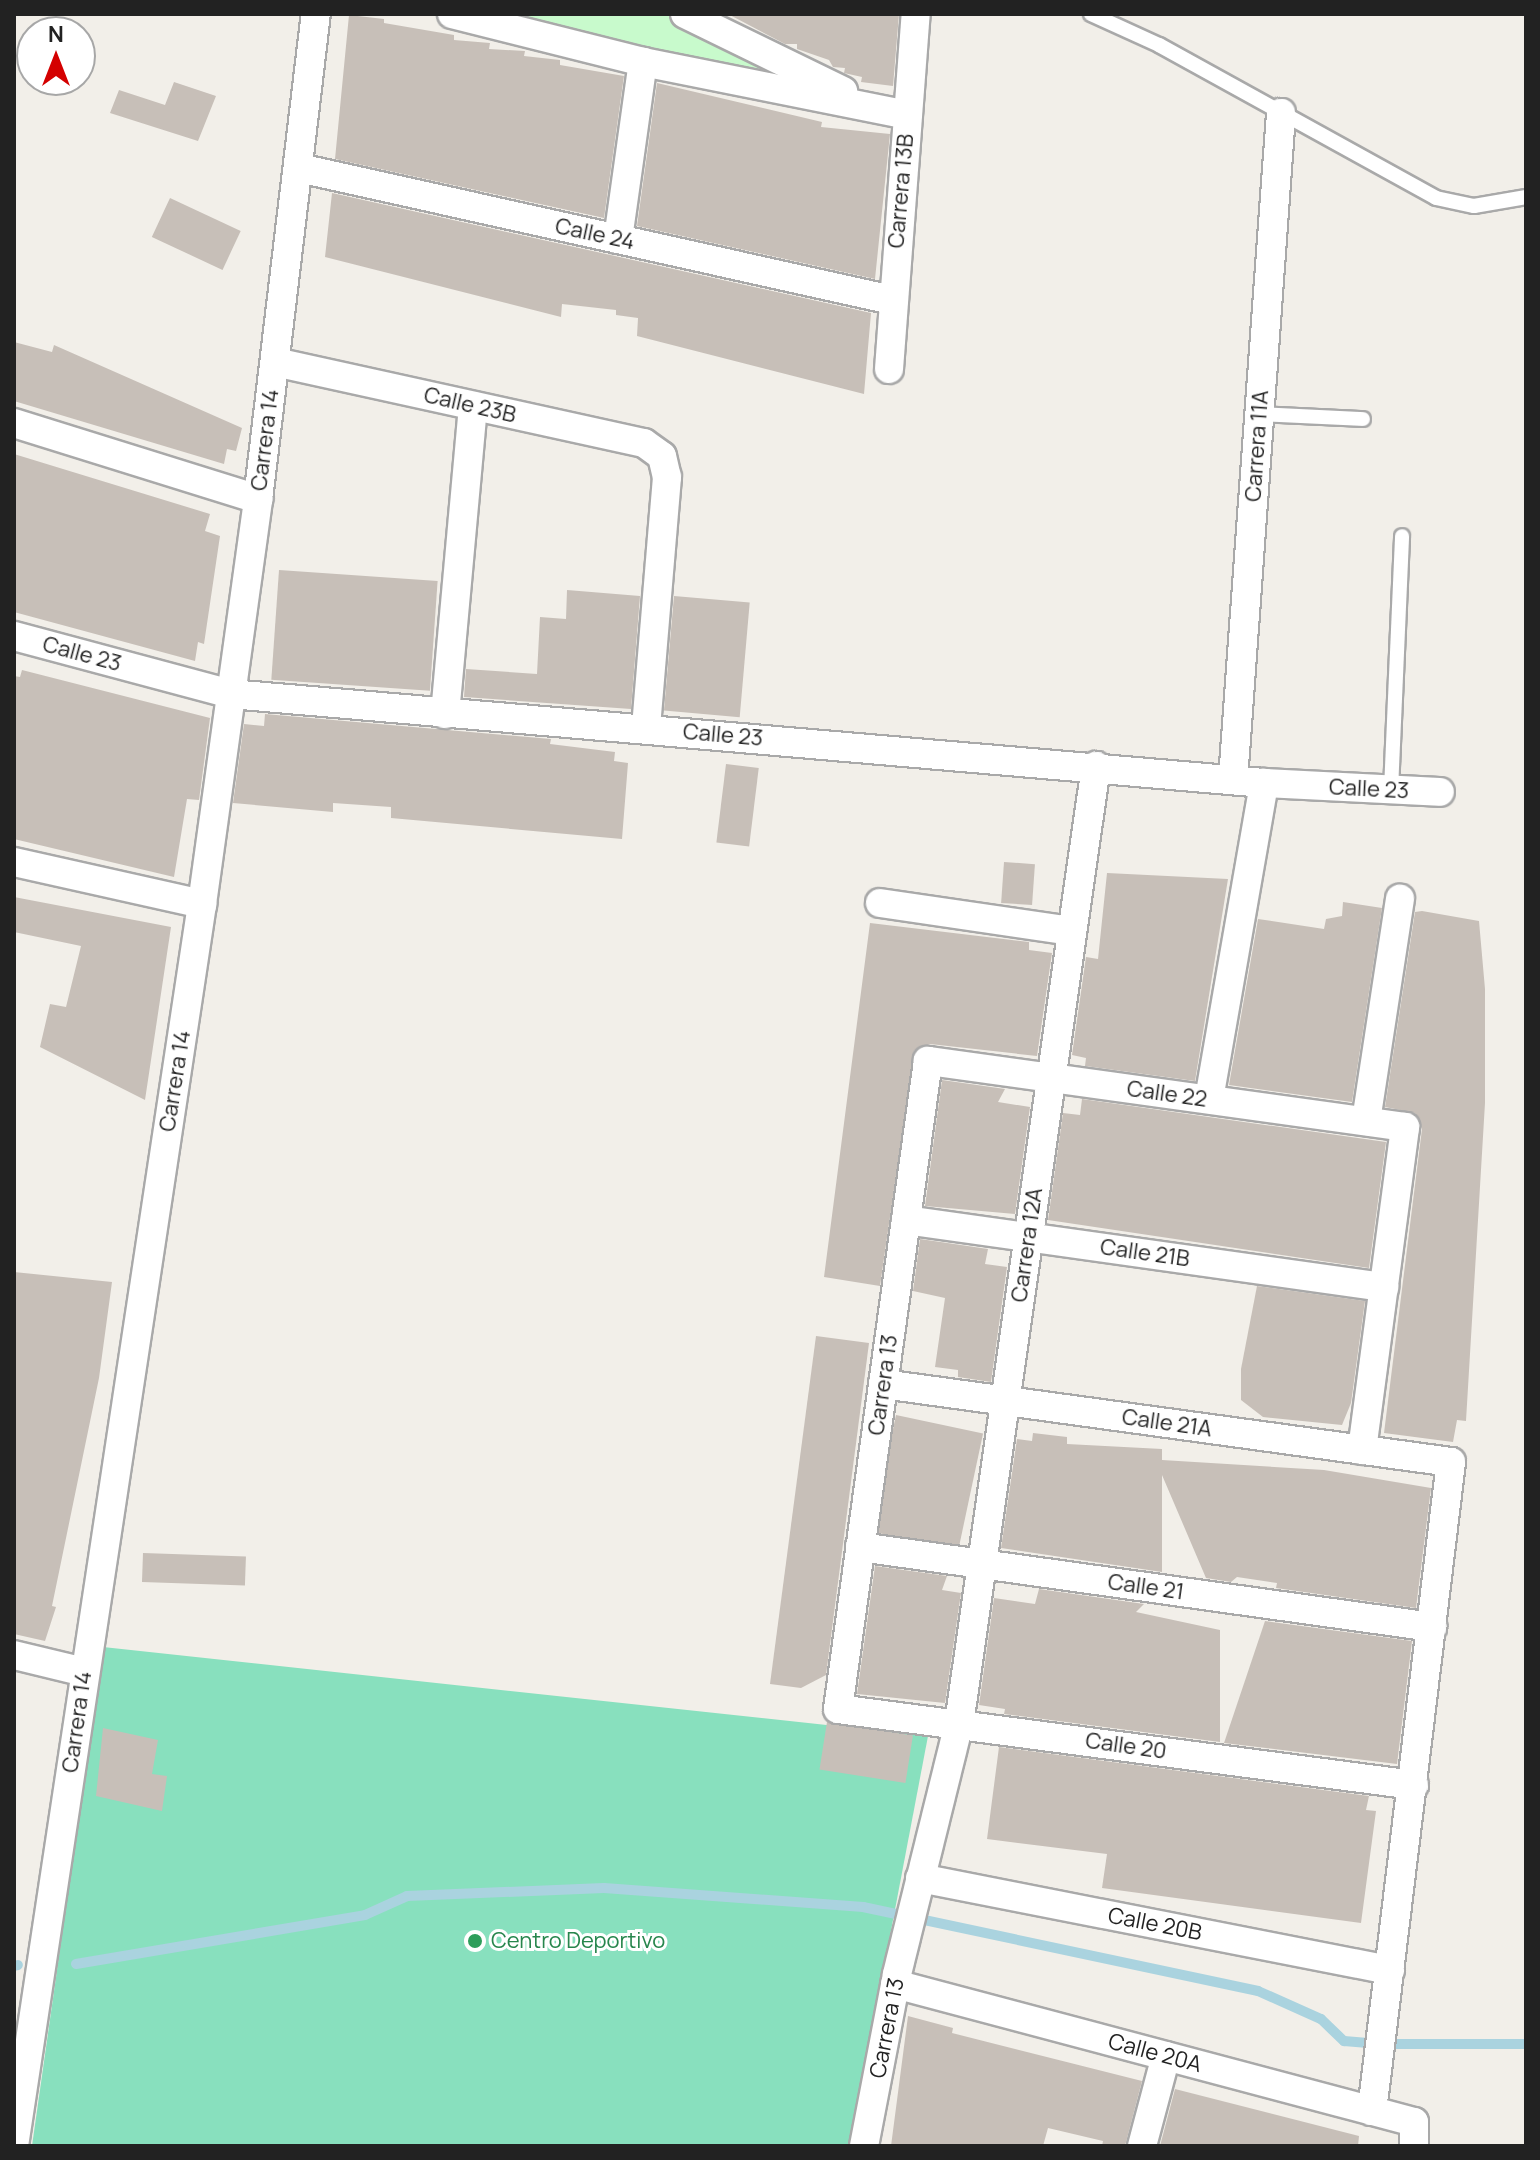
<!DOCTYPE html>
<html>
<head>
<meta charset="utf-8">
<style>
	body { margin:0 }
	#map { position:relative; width:1540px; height:2160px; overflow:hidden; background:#f2efe9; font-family:Manrope,sans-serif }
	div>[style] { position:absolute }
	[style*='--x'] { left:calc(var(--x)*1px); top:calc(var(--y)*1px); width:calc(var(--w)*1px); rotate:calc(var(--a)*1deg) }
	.park>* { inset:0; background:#c8facc }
	.pitch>* { inset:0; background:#88e0be }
	.stream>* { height:10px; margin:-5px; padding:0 5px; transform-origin:5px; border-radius:5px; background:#aad3df }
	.building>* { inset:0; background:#c7bfb8; transform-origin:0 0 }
	.roads { filter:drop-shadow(2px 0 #a9a9a9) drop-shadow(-2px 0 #a9a9a9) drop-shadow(0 2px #a9a9a9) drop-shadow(0 -2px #a9a9a9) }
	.lane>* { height:14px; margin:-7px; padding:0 7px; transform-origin:7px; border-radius:7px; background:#fff }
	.street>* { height:28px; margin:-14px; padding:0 14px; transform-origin:14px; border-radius:14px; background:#fff }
	.dots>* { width:22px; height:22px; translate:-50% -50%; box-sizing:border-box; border:4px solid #fff; border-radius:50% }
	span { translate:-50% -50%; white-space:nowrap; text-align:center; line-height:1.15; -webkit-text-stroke:6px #fff; paint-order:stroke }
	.street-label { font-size:22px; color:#222 }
	.leisure-label { font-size:22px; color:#27864d }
	.left { translate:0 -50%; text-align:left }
	.frame { position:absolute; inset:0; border:16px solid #222; pointer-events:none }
	.north { position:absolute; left:16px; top:16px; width:80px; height:80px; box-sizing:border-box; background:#fff; border:2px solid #a7a7a7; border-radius:50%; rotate:0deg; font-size:22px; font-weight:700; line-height:32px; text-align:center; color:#222 }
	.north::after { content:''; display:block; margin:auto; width:28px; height:36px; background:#d40000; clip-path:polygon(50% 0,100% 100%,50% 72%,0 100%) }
</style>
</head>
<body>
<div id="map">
	<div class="park">
		<div style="clip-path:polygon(488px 14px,667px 14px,770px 64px,765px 79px)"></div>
	</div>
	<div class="pitch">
		<div style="clip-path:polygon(103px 1647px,928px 1736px,850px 2146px,32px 2146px)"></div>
	</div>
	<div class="stream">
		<div style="--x:76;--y:1964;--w:293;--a:-9.6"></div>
		<div style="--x:365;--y:1915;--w:46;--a:-24.3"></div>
		<div style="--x:407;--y:1896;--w:197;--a:-2.3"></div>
		<div style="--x:604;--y:1888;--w:260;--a:4.2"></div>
		<div style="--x:863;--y:1907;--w:404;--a:12"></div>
		<div style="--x:1258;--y:1991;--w:69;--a:24"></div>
		<div style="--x:1321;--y:2019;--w:32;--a:44"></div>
		<div style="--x:1344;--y:2041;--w:24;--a:5"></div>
		<div style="--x:14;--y:1966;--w:4;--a:-14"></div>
		<div style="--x:1392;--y:2044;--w:134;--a:0"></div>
	</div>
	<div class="building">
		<div style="clip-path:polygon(728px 14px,899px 14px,893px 86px,861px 82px,862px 77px,844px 73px,845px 68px,833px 67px,829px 60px,797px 49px,797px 44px,785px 44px)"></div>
		<div style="clip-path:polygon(349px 15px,384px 19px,384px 23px,454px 35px,454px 40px,490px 43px,489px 49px,525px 51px,524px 56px,560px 60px,560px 65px,624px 76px,604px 218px,335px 159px)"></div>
		<div style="clip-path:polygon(174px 82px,216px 96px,198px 141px,110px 113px,119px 90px,165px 105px)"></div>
		<div style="clip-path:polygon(657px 83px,822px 122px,821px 127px,890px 134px,875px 279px,637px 226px)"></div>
		<div style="clip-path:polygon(332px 193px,871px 313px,864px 394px,637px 336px,638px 318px,616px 315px,616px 310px,562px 304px,561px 317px,325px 257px)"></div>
		<div style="left:170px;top:198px;width:78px;height:43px;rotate:25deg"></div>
		<div style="clip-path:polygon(14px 342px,52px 352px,54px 345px,242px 428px,236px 451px,227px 449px,224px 464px,14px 401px)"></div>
		<div style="clip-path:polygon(14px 454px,210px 514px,205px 531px,220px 536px,204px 644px,198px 642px,195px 661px,14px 612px)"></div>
		<div style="left:279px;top:570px;width:159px;height:110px;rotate:4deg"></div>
		<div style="clip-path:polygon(567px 590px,640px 596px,631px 709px,464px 697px,466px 669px,537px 674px,540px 617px,566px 619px)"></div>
		<div style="left:674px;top:596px;width:76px;height:115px;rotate:5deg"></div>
		<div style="clip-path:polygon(22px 670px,210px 718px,199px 800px,187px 799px,174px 877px,14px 839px,14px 676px,20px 677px)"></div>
		<div style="clip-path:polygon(265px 714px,551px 739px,550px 744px,615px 752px,614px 761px,628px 763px,622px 839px,391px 818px,391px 807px,333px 803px,333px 812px,233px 803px,244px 724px,264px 726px)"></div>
		<div style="left:726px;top:764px;width:33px;height:79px;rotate:7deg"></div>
		<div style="left:1004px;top:862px;width:31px;height:41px;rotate:4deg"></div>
		<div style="clip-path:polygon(1107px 873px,1228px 879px,1195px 1081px,1085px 1066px,1086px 1058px,1072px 1055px,1086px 957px,1098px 959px)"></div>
		<div style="clip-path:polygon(14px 897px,171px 927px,145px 1100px,40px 1047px,50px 1004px,66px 1007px,81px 946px,14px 932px)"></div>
		<div style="clip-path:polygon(1343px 902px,1382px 908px,1352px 1102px,1229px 1085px,1258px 919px,1324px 929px,1326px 919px,1342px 916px)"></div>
		<div style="clip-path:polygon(1422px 911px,1479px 921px,1485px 989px,1485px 1103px,1466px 1421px,1457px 1420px,1453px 1442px,1384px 1433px,1422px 1129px,1415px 1113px,1385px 1107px,1415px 912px)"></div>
		<div style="clip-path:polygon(870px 923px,1029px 942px,1029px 950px,1052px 953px,1037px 1056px,930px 1044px,914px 1051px,880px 1286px,824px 1277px)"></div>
		<div style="clip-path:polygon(942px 1080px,1005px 1089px,998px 1102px,1030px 1107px,1015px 1214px,925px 1206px)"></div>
		<div style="clip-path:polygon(1082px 1099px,1386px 1142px,1369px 1268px,1048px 1220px,1063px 1113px,1080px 1115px)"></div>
		<div style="clip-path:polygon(920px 1239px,988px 1249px,985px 1264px,1007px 1267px,991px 1382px,958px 1377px,958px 1370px,935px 1367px,945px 1298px,913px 1291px)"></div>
		<div style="clip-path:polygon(14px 1272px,112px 1282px,99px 1378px,52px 1606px,56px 1607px,45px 1641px,14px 1634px)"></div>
		<div style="clip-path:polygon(1257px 1286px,1365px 1301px,1351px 1403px,1342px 1425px,1263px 1417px,1241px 1400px,1241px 1369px)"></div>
		<div style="clip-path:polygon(816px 1336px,869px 1343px,826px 1675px,801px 1688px,770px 1684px)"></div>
		<div style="left:896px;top:1415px;width:89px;height:119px;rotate:12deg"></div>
		<div style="clip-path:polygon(1033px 1433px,1067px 1437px,1067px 1444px,1162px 1449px,1162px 1460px,1324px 1470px,1431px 1488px,1416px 1608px,1276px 1588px,1277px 1583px,1237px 1577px,1231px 1582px,1206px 1578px,1162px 1475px,1162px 1572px,1001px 1548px,1017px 1439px,1032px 1441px)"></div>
		<div style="left:143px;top:1553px;width:103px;height:29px;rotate:2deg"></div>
		<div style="clip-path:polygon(875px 1566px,947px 1576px,942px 1590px,961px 1593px,945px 1703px,857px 1694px)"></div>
		<div style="clip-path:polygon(1039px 1589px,1144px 1604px,1136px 1612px,1220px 1630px,1220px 1742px,1004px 1714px,1005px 1709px,979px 1705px,994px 1598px,1035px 1604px)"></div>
		<div style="clip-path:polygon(1265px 1621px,1412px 1641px,1397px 1764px,1224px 1743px)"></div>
		<div style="left:827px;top:1722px;width:87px;height:48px;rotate:9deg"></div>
		<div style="clip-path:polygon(103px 1728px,158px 1740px,152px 1774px,167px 1776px,162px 1811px,96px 1796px)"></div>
		<div style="clip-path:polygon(999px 1747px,1369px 1796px,1366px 1810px,1376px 1811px,1361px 1923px,1102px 1888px,1107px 1854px,987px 1839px)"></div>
		<div style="clip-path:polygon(908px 2016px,953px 2028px,952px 2033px,1142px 2081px,1125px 2146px,1102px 2146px,1103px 2141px,1048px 2128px,1043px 2146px,891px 2146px)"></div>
		<div style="clip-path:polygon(1175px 2089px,1359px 2136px,1358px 2146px,1160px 2146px)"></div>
	</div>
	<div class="roads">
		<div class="lane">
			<div style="--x:1091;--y:14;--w:75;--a:24.5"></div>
			<div style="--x:1159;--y:45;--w:316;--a:28.9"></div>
			<div style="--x:1436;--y:198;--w:39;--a:12"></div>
			<div style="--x:1474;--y:206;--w:53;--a:-9.8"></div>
			<div style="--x:1260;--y:414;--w:103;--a:2.8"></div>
			<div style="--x:1391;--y:790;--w:254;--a:-87.5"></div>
		</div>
		<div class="street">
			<div style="--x:452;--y:14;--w:197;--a:14.1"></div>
			<div style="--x:643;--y:62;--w:270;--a:11.3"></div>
			<div style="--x:685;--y:14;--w:176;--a:26"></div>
			<div style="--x:299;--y:168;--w:608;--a:12.55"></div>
			<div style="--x:618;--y:239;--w:179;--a:-82"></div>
			<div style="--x:275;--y:362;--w:378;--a:12.4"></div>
			<div style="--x:644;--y:443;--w:22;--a:36"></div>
			<div style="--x:662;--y:456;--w:22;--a:77"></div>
			<div style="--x:667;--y:477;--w:253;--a:94.8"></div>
			<div style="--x:889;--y:369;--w:356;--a:-85.7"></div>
			<div style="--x:14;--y:423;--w:256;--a:17.3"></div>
			<div style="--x:14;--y:636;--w:224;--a:15"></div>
			<div style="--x:230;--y:694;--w:1038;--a:4.92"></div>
			<div style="--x:1264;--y:783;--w:176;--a:2.9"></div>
			<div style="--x:445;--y:714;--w:309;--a:-84.8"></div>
			<div style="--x:1233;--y:780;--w:669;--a:-85.88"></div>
			<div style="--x:14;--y:862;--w:193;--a:12.6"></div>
			<div style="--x:880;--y:903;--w:194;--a:8.3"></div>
			<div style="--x:1209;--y:1099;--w:321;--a:-80.1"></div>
			<div style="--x:1366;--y:1121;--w:225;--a:-81.3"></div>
			<div style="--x:906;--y:1220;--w:483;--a:8"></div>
			<div style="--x:883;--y:1384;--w:573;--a:7.82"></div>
			<div style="--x:1451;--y:1462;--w:654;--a:96.94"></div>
			<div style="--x:1362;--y:1450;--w:326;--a:-82.4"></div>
			<div style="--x:1405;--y:1127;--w:482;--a:-172.1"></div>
			<div style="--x:928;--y:1061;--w:654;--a:97.91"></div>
			<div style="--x:838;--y:1709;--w:581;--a:7.52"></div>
			<div style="--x:860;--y:1547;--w:578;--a:7.96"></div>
			<div style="--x:14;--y:1655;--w:73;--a:13.5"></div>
			<div style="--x:920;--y:1878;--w:479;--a:11.1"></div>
			<div style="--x:895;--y:1984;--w:537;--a:14.89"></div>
			<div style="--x:1414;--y:2122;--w:24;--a:90"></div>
			<div style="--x:14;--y:2146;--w:1256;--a:-81.39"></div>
			<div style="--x:202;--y:904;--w:409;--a:-82.1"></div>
			<div style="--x:258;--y:499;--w:488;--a:-83.2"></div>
			<div style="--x:864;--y:2146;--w:175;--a:-79.1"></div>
			<div style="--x:897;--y:1974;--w:258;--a:-76.1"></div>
			<div style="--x:959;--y:1724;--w:968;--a:-81.86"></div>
			<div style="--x:1142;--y:2146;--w:93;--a:-75.1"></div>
		</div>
	</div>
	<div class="dots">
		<div style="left:475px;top:1941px;background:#2e9e5b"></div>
	</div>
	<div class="street-label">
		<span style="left:901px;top:191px;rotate:-85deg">Carrera 13B</span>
		<span style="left:595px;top:234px;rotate:12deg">Calle 24</span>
		<span style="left:470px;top:405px;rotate:13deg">Calle 23B</span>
		<span style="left:265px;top:440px;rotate:-83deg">Carrera 14</span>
		<span style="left:1257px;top:446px;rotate:-86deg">Carrera 11A</span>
		<span style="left:82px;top:654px;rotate:15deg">Calle 23</span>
		<span style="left:723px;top:735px;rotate:5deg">Calle 23</span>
		<span style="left:1369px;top:789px;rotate:3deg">Calle 23</span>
		<span style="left:175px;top:1081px;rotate:-81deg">Carrera 14</span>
		<span style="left:1167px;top:1094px;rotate:8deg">Calle 22</span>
		<span style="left:1027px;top:1245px;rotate:-82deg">Carrera 12A</span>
		<span style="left:1145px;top:1253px;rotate:8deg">Calle 21B</span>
		<span style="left:883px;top:1385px;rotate:-82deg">Carrera 13</span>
		<span style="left:1167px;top:1423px;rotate:8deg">Calle 21A</span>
		<span style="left:1146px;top:1587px;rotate:8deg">Calle 21</span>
		<span style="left:77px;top:1722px;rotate:-82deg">Carrera 14</span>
		<span style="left:1126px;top:1746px;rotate:8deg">Calle 20</span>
		<span style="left:1155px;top:1924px;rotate:11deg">Calle 20B</span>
		<span style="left:887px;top:2028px;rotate:-79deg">Carrera 13</span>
		<span style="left:1155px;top:2053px;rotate:15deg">Calle 20A</span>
	</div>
	<div class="leisure-label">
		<span class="left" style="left:491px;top:1941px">Centro Deportivo</span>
	</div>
	<div class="frame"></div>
	<div class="north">N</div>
</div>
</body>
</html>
